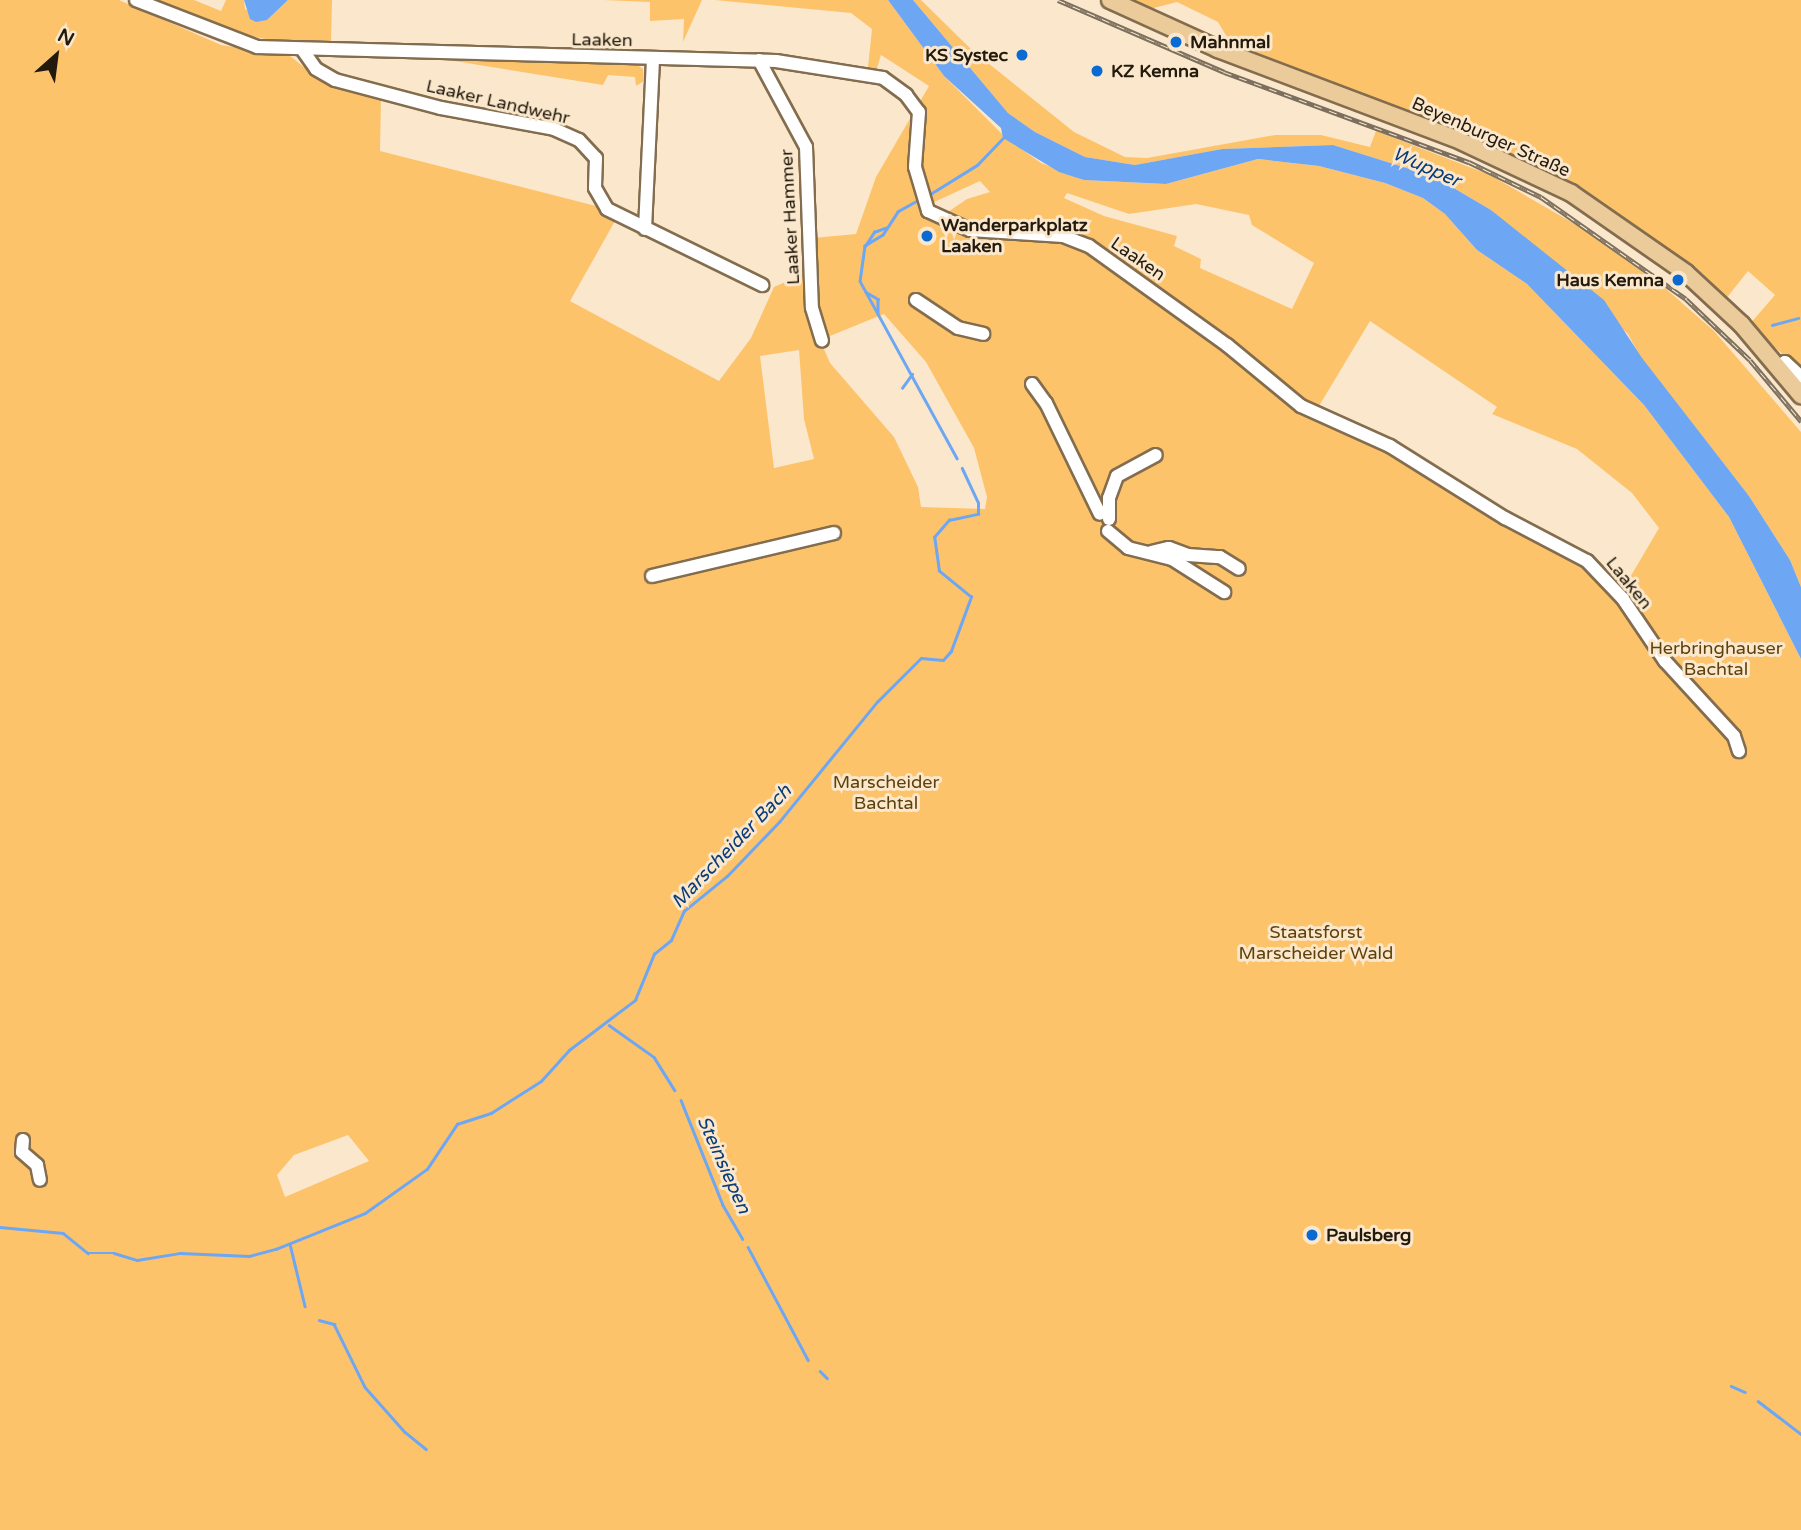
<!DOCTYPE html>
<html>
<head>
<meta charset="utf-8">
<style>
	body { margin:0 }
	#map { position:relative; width:1801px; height:1530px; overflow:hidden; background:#fbe8cc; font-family:"Varela Round",sans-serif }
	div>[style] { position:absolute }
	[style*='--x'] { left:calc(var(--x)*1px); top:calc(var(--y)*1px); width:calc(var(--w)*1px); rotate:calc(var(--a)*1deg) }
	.green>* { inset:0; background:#fdc36b }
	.water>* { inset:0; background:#6da7f4 }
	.stream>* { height:2.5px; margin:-1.25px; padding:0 1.25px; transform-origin:1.25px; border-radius:1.25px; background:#6da7f4 }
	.roads { filter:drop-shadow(2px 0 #836d4e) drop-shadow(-2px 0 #836d4e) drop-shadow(0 2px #836d4e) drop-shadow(0 -2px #836d4e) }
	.minor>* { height:12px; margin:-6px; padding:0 6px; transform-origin:6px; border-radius:6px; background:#fff }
	.major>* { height:16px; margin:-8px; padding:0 8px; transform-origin:8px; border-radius:8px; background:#eccb9a }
	.rail>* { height:5px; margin-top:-2.5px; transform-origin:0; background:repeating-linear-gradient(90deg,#fbe8cc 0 8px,#7c6f5d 0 16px); box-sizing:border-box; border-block:2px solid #7c6f5d }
	.dots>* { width:19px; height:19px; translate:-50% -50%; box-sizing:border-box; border:4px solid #fbe8cc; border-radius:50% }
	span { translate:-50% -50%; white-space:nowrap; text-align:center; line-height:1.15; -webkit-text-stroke:6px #fbe8cc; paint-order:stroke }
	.street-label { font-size:18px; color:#231a0e }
	.poi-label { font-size:18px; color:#231a0e; font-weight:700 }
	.left { translate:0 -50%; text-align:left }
	.right { translate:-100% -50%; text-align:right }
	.park-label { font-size:18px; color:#5e400c }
	.water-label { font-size:19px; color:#093c78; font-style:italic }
	.north { position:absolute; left:21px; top:21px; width:70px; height:70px; -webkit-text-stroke:5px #fbe8cc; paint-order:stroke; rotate:28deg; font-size:19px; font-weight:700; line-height:28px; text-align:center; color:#231a0e }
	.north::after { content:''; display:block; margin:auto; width:24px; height:32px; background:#231a0e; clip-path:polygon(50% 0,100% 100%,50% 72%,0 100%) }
</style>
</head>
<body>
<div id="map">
	<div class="green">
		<div style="clip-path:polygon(evenodd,0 0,119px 0,221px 45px,289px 55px,322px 82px,381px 98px,380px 151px,596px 206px,615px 221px,570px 301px,719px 381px,751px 338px,774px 287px,808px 272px,813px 238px,856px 234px,876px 177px,929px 86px,881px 55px,876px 71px,868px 67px,872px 29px,851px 13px,715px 0,888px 0,944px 76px,1007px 139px,1041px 163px,1084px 180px,1166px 184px,1258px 159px,1319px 166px,1385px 183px,1423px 198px,1445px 214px,1477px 250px,1527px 284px,1644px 405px,1729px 517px,1801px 659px,1801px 1530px,0 1530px,0 0,980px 181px,990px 192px,967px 199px,939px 218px,930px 204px,980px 181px,0 0,1067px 193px,1129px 214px,1196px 204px,1249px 215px,1252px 225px,1314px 263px,1292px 309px,1200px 268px,1201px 259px,1174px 246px,1177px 236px,1104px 216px,1064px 198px,1067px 193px,0 0,884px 314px,926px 362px,974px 448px,987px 497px,985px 509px,921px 507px,918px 487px,894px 437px,830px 363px,820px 340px,884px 314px,0 0,1370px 321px,1497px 407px,1492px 414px,1577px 449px,1632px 493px,1659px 528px,1622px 591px,1563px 548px,1316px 411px,1370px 321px,0 0,799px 350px,804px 419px,814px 459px,774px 468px,760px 356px,799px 350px,0 0,348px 1135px,369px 1161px,285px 1197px,277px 1175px,294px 1155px,348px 1135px)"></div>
		<div style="clip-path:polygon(149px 0,194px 0,221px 11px,226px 0,244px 0,245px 9px,267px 20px,288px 0,332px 0,331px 41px,266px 39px,235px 33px)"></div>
		<div style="clip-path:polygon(603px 0,702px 0,683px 42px,684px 19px,650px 21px,650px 2px)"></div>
		<div style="clip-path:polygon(913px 0,921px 0,973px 51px,1074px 132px,1125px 157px,1147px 158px,1275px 135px,1321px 135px,1370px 147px,1376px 131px,1490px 175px,1580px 227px,1665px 288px,1714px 331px,1801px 432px,1801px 587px,1790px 560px,1749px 496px,1641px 358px,1628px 334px,1491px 210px,1435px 177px,1333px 145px,1222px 149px,1135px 165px,1085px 157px,1035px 132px,1008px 113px)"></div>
		<div style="clip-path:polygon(1126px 0,1801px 0,1801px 370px,1749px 325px,1775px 295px,1748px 271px,1725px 300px,1620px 218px,1227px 46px,1227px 37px,1218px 22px,1177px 2px,1146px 10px)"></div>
		<div style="clip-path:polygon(442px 59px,636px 64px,643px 69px,644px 81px,636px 86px,635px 77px,608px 75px,603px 85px)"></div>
	</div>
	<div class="water">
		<div style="clip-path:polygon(244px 0,288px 0,267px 20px,256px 22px,250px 19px)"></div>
		<div style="clip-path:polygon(888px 0,913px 0,1008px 113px,1035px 132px,1085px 157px,1135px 165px,1222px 149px,1333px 145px,1435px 177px,1491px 210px,1604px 300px,1642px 358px,1749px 496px,1790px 560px,1801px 587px,1801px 659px,1729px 517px,1644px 405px,1527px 284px,1477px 250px,1445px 214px,1423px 198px,1385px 183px,1319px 166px,1258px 159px,1166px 184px,1084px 180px,1059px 172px,1003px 138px,1001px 128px,944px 76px)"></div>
	</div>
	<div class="stream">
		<div style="--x:927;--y:196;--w:59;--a:-31.8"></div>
		<div style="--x:977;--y:165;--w:39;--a:-46"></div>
		<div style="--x:921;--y:199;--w:26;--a:151"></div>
		<div style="--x:898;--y:212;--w:27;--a:123"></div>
		<div style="--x:883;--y:235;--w:21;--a:149"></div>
		<div style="--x:865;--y:246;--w:35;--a:98"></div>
		<div style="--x:860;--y:281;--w:202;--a:61.3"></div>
		<div style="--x:865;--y:246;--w:17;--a:-57"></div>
		<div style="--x:874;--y:232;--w:12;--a:-20"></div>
		<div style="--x:866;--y:292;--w:14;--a:30"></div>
		<div style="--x:878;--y:299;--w:14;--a:90"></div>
		<div style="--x:1772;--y:325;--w:27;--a:-15"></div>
		<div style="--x:902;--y:388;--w:17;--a:-54"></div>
		<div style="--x:609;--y:1025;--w:55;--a:35.4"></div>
		<div style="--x:654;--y:1057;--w:39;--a:58"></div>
		<div style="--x:681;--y:1100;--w:113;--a:68.2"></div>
		<div style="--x:723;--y:1205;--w:39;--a:60"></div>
		<div style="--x:0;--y:1227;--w:63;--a:5.4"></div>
		<div style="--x:63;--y:1233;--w:32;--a:39"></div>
		<div style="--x:88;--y:1253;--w:26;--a:0"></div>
		<div style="--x:114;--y:1253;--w:24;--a:17"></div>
		<div style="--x:137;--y:1260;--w:44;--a:-9.2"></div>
		<div style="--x:180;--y:1253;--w:69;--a:2.5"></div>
		<div style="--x:249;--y:1256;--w:28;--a:-15"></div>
		<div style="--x:276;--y:1249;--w:96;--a:-22"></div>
		<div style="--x:365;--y:1213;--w:76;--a:-35.4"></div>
		<div style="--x:427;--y:1169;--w:54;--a:-56.3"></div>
		<div style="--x:457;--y:1124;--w:36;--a:-18"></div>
		<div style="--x:491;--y:1113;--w:59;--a:-32.6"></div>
		<div style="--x:541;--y:1081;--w:42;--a:-47.9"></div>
		<div style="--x:569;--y:1050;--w:83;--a:-37.1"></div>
		<div style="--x:635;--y:1000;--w:50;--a:-67.6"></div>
		<div style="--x:654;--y:954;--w:22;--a:-39"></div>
		<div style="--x:671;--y:940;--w:32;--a:-66"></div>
		<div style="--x:684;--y:911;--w:55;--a:-39.1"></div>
		<div style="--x:727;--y:876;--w:75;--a:-46.1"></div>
		<div style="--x:779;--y:822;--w:155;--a:-50.8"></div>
		<div style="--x:877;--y:702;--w:62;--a:-45"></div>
		<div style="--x:921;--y:658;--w:22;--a:5"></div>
		<div style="--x:943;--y:660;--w:12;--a:-48"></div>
		<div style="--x:951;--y:651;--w:58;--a:-69.7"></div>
		<div style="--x:971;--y:597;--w:41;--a:-140.9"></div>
		<div style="--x:939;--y:571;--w:34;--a:-98"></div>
		<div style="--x:934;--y:537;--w:23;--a:-49"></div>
		<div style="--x:949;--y:520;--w:30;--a:-12"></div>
		<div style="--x:978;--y:514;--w:11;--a:-90"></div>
		<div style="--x:978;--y:503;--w:38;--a:-115"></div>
		<div style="--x:290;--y:1244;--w:64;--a:76.4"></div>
		<div style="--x:748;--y:1247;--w:128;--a:62"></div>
		<div style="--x:319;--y:1320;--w:16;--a:15"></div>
		<div style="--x:334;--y:1324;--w:70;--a:63.8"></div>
		<div style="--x:365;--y:1387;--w:60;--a:48.4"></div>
		<div style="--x:405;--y:1432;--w:27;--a:39"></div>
		<div style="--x:820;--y:1371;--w:10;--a:45"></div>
		<div style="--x:1731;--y:1386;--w:15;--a:23"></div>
		<div style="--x:1758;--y:1401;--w:54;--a:37.5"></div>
	</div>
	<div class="roads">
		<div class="minor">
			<div style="--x:136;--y:0;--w:130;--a:21.2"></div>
			<div style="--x:257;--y:47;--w:519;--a:1.55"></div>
			<div style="--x:776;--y:61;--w:108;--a:9"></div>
			<div style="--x:883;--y:78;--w:29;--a:36"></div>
			<div style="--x:906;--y:95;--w:21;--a:53"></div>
			<div style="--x:919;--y:112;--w:55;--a:94.2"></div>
			<div style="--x:915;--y:167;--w:46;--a:73.5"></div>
			<div style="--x:928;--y:211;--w:46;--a:24.3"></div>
			<div style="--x:970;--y:230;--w:93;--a:3.7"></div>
			<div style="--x:1063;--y:236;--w:28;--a:21"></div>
			<div style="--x:1089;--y:246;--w:170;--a:35.7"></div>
			<div style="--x:1227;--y:345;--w:96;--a:39.5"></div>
			<div style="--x:1301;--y:406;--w:98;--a:24.2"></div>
			<div style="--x:1390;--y:446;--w:136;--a:32.1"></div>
			<div style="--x:1505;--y:518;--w:93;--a:27.7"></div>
			<div style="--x:1587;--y:561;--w:52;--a:46.5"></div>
			<div style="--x:1623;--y:599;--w:75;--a:55.9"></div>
			<div style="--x:1665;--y:661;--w:102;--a:47.4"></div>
			<div style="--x:1734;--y:736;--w:16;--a:72"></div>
			<div style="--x:302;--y:49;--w:24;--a:55"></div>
			<div style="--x:316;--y:69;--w:22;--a:30"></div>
			<div style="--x:335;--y:80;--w:110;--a:14.8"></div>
			<div style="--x:441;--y:108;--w:115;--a:10.5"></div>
			<div style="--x:554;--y:129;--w:27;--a:24"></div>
			<div style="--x:579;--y:140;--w:25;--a:47"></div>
			<div style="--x:596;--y:158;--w:30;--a:92"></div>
			<div style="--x:595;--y:188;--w:24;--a:60"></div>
			<div style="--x:607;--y:209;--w:173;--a:26.1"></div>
			<div style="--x:759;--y:60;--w:99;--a:61.6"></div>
			<div style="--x:806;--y:147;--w:161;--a:87.9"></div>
			<div style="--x:812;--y:308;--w:34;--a:73"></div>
			<div style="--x:645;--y:229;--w:171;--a:-87.3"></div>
			<div style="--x:916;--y:300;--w:50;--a:33.7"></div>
			<div style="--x:958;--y:328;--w:26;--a:13"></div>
			<div style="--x:1779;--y:366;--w:7;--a:-34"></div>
			<div style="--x:1785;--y:362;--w:22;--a:43"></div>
			<div style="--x:1032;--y:384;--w:24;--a:54"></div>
			<div style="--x:1046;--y:403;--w:123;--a:64.1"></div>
			<div style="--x:1109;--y:519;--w:21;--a:-90"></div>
			<div style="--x:1109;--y:498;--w:23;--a:-70"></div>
			<div style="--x:1117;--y:476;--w:44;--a:-28.3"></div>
			<div style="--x:1108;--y:531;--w:26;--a:40"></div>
			<div style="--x:1128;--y:548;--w:45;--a:14"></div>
			<div style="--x:1172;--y:559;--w:62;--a:32.4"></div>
			<div style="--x:1151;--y:552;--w:18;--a:-13"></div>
			<div style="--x:1169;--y:548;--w:20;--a:20"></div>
			<div style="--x:1188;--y:555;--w:32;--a:4"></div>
			<div style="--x:1220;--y:557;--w:22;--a:32"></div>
			<div style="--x:652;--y:576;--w:187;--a:-13.3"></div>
			<div style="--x:23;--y:1140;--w:12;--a:95"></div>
			<div style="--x:22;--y:1152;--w:20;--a:41"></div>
			<div style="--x:37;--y:1165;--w:15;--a:79"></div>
		</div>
		<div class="major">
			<div style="--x:1110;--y:0;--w:119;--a:24.4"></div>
			<div style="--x:1218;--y:49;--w:252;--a:20.7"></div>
			<div style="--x:1454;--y:138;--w:129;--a:25.2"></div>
			<div style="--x:1571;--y:193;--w:140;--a:34.8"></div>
			<div style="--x:1686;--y:273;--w:76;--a:42.9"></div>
			<div style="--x:1742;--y:325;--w:92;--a:49.9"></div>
		</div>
	</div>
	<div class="rail">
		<div style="--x:1058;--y:0;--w:181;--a:23.4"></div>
		<div style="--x:1224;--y:72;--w:261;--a:20.2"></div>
		<div style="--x:1469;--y:162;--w:80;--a:25.9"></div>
		<div style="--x:1541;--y:197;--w:177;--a:35.1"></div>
		<div style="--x:1686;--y:299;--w:88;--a:43.6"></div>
		<div style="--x:1750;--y:360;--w:80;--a:50.1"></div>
	</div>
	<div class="dots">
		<div style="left:1176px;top:42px;background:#096ad3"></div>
		<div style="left:1022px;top:55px;background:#096ad3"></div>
		<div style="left:1097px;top:71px;background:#096ad3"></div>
		<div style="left:927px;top:236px;background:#096ad3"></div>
		<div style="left:1678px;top:280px;background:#096ad3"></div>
		<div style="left:1312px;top:1235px;background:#096ad3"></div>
	</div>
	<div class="street-label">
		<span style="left:602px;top:40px;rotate:1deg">Laaken</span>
		<span style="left:498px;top:102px;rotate:13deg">Laaker Landwehr</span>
		<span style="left:1491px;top:137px;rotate:24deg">Beyenburger Straße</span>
		<span style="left:790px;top:217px;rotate:-93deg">Laaker Hammer</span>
		<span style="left:1138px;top:259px;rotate:35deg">Laaken</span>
		<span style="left:1629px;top:583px;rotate:51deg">Laaken</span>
	</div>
	<div class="poi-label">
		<span class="left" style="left:1190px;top:42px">Mahnmal</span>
		<span class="right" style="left:1008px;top:55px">KS Systec</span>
		<span class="left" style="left:1111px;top:71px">KZ Kemna</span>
		<span class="left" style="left:941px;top:236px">Wanderparkplatz<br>Laaken</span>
		<span class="right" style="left:1664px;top:280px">Haus Kemna</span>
		<span class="left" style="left:1326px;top:1235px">Paulsberg</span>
	</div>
	<div class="park-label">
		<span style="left:1716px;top:659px">Herbringhauser<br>Bachtal</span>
		<span style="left:886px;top:793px">Marscheider<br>Bachtal</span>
		<span style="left:1316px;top:943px">Staatsforst<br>Marscheider Wald</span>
	</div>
	<div class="water-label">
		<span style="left:1426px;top:168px;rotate:24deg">Wupper</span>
		<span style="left:732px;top:847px;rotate:-46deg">Marscheider Bach</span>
		<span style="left:723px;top:1165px;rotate:66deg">Steinsiepen</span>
	</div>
	<div class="north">N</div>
</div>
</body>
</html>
